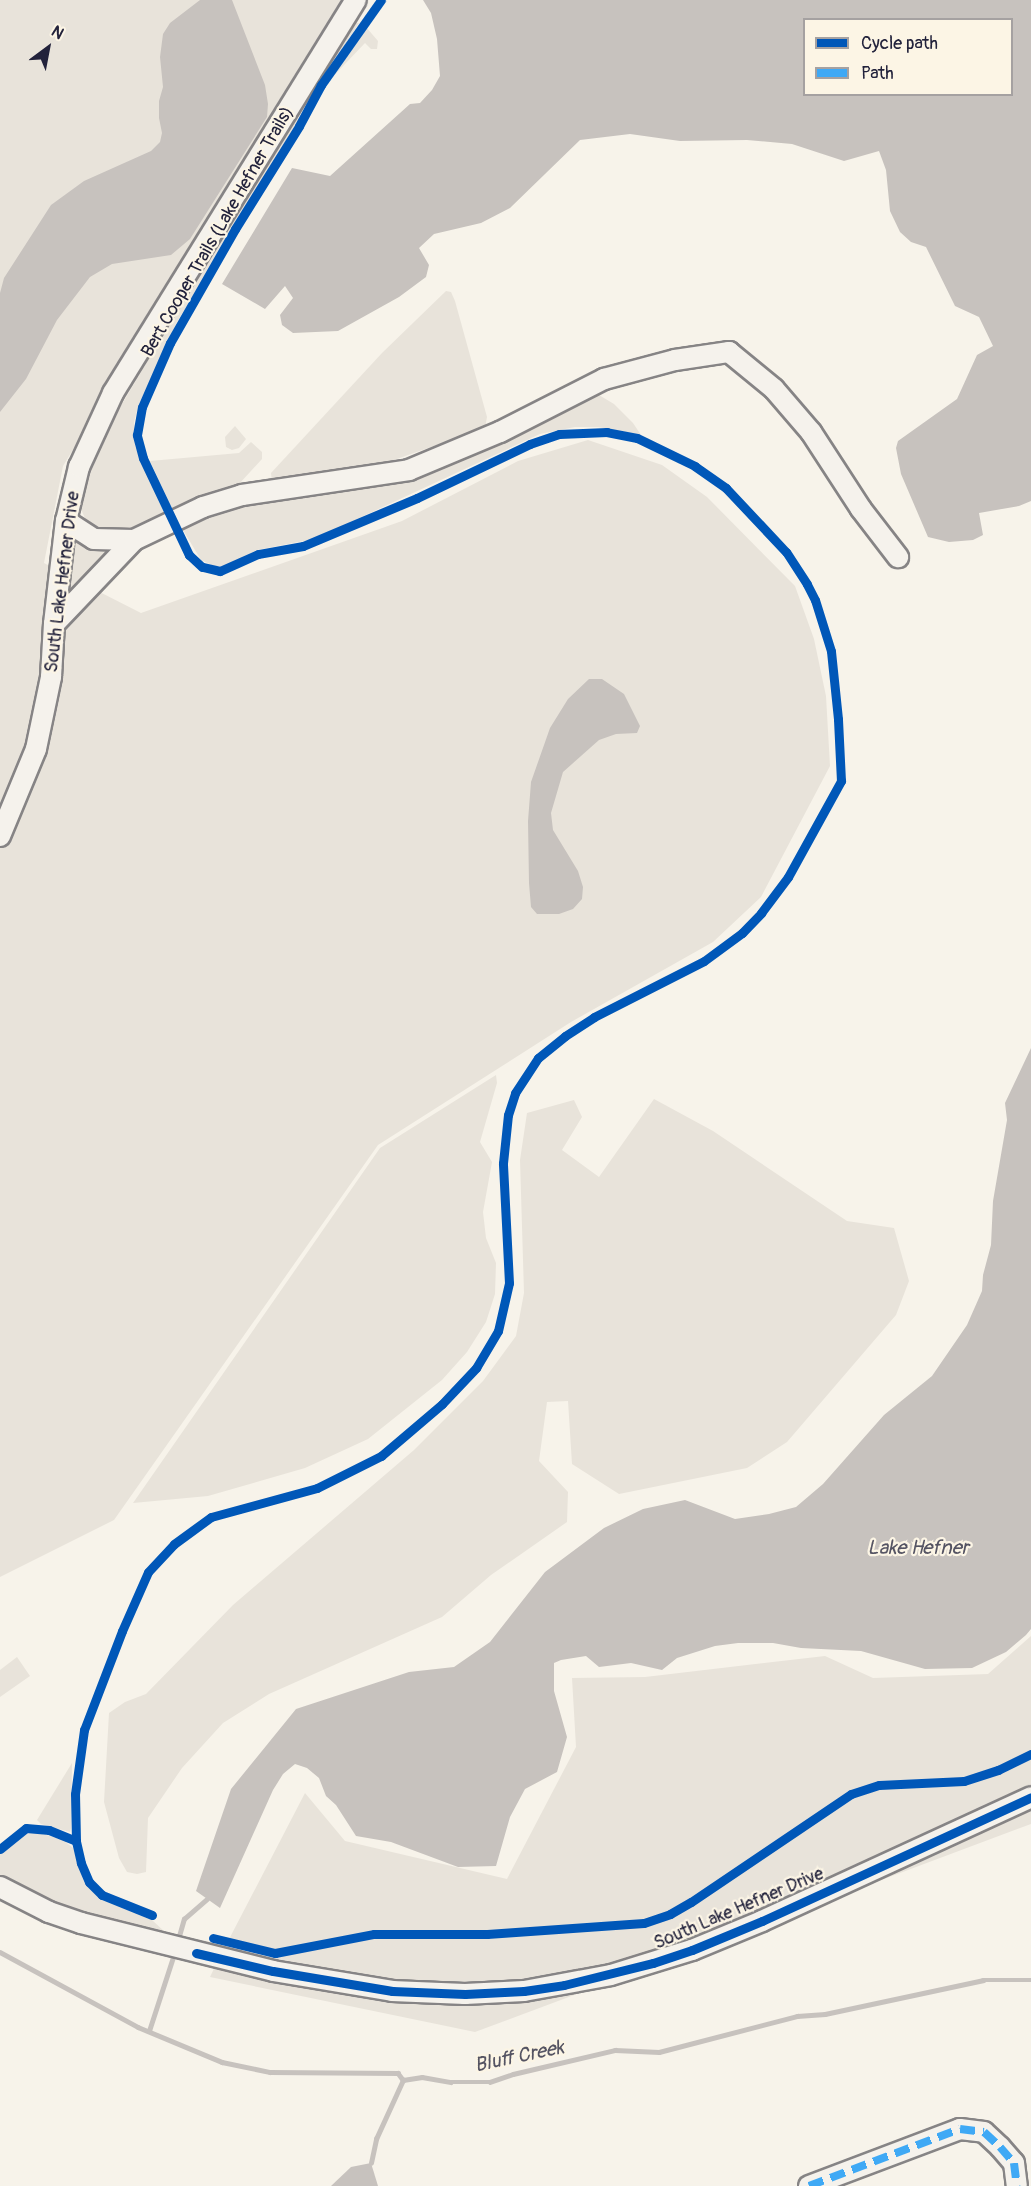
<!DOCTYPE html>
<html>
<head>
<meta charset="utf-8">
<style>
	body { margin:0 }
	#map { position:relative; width:1031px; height:2186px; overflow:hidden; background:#f7f3ea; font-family:Pangolin,sans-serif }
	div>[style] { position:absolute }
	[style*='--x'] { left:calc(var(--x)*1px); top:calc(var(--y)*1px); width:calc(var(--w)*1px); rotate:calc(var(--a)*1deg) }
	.green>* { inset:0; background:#e8e3da }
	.water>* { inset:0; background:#c7c2be }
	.stream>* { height:4.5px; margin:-2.25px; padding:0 2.25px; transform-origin:2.25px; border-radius:2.25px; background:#c7c2be }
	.roads { filter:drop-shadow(2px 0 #868485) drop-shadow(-2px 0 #868485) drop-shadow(0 2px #868485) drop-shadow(0 -2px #868485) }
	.minor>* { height:20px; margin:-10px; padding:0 10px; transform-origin:10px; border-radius:10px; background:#f5f2ec }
	.quiet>* { height:8px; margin-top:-4px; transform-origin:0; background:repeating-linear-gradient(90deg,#3fa9f5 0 15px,transparent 0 23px) }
	.cycleway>* { height:9px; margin:-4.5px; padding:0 4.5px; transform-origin:4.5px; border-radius:4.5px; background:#0057b8 }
	span { translate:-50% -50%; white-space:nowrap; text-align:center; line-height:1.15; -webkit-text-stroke:4.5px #fcf5e5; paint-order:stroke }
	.street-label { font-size:18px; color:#22223b }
	.water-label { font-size:20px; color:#545362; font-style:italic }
	.legend { position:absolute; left:803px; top:18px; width:210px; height:78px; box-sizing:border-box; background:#fcf5e5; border:2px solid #a5a1a1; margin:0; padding:8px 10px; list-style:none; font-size:18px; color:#22223b }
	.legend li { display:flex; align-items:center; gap:12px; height:30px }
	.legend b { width:30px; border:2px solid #a5a1a1 }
	.north { position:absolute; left:18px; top:18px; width:60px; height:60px; -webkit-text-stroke:4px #fcf5e5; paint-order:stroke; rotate:32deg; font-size:16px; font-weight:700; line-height:24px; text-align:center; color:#22223b }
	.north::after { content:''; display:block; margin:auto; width:21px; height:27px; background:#22223b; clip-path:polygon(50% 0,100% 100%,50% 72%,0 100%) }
</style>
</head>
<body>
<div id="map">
	<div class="green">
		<div style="clip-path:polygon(0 0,344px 0,288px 97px,63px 466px,44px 563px,67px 575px,72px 540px,76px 537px,109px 549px,109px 553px,80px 582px,141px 613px,402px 521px,518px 461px,588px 440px,662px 465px,707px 497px,795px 586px,814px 639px,826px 696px,830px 766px,761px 897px,713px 942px,571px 1022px,378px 1145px,114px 1520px,0 1577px)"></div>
		<div style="clip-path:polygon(353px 22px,359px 23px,310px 98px,309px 94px)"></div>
		<div style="clip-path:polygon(366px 27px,378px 41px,377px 49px,371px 49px,365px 43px,324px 86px)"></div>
		<div style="clip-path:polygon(300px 118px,177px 322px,139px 404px,134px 422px,135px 446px,165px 515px,130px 528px,111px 533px,100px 532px,88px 525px,80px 507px,82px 491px,91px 465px,113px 419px,293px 119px)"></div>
		<div style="clip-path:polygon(446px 291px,451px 292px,455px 301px,487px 417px,485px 428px,394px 460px,272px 482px,271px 473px,382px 353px)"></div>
		<div style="clip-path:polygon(594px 392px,614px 404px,633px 423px,641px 435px,598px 427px,575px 427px,540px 434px,314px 539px,257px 550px,225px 566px,214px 566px,201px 560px,180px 525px,262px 498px,333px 488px)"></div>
		<div style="clip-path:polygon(235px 426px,246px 439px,239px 448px,232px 450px,226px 447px,225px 437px)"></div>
		<div style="clip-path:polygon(251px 442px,262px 452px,262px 459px,239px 484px,173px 511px,150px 461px,239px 453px)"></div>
		<div style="clip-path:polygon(496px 1075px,497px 1083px,480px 1142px,492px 1162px,483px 1212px,486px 1238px,496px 1263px,495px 1294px,486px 1322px,467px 1352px,442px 1380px,368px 1439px,305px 1468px,208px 1496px,133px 1503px,380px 1148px)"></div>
		<div style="clip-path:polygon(654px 1099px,713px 1131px,847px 1221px,894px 1228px,909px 1281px,896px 1315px,787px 1442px,747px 1468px,619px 1494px,572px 1464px,568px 1401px,547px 1402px,539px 1461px,568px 1492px,567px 1522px,491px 1575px,442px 1617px,269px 1694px,223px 1723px,182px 1768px,148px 1818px,146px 1872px,137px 1874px,127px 1872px,119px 1858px,104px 1802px,109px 1713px,125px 1702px,146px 1694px,233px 1605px,414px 1450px,483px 1381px,516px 1336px,524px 1293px,520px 1160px,527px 1113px,574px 1100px,582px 1117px,562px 1150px,599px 1177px)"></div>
		<div style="clip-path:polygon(1031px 1636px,1031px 1824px,475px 2032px,210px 1977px,222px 1952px,95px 1918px,50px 1902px,0 1878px,0 1854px,24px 1834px,34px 1832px,62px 1839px,73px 1848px,84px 1882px,99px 1899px,152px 1920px,166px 1933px,226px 1945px,305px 1793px,345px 1841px,507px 1879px,576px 1747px,572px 1678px,645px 1677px,825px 1656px,873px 1678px,988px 1674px)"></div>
		<div style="clip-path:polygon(17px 1657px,30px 1676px,0 1697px,0 1670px)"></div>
		<div style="clip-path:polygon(72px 1763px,71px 1828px,70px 1832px,41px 1824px,37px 1820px)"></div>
	</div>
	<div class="water">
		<div style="clip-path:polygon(200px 0,232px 0,265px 85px,268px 104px,267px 117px,190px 239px,171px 255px,112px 264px,90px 277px,57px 320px,26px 379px,0 412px,0 293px,4px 278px,51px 205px,84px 181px,151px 151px,160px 142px,162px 133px,159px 118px,159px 101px,163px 87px,160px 57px,163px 34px,170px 23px)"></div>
		<div style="clip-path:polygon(evenodd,423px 0,1031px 0,1031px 501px,1019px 506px,979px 513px,983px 535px,973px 540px,949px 542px,928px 537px,901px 474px,896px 448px,898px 441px,957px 399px,977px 355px,993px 346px,979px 317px,955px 306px,926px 247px,911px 242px,900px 232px,890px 211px,886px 170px,879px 151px,844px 161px,792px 144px,747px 140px,680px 141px,630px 134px,580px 140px,510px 208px,481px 223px,434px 234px,419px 248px,429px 265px,426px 277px,399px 297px,338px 331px,293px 333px,282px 325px,280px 315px,293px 298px,285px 286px,265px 309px,222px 284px,292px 168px,330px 176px,410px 104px,420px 103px,432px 90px,440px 76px,437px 39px,431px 13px,423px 0,804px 20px,1012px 20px,1012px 94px,804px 94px,804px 20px)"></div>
		<div style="clip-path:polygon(589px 679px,602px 679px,624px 694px,640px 726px,637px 733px,616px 734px,599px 740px,563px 772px,551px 813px,553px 830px,578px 871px,583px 887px,582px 899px,573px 909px,559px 914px,537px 914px,531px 907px,529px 883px,528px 821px,531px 782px,550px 728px,568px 699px)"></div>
		<div style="clip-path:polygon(1031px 1048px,1031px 1629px,1026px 1635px,1006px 1652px,972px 1668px,925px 1669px,861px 1651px,801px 1648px,773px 1643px,738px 1643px,715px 1646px,677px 1658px,662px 1670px,631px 1663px,599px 1667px,586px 1656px,561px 1660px,554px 1663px,554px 1691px,567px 1737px,557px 1772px,525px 1789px,510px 1817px,496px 1866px,458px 1867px,391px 1842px,356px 1836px,336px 1805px,326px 1796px,319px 1778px,307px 1768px,295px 1764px,283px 1774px,273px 1790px,220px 1908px,196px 1891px,231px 1789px,296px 1709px,409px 1672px,454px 1667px,490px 1642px,545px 1572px,604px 1528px,643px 1509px,685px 1500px,735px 1519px,769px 1514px,796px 1507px,823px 1484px,884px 1415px,932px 1376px,967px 1325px,982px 1291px,983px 1275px,991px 1245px,993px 1201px,1007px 1120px,1005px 1103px)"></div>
		<div style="clip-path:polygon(371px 2163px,378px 2186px,331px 2186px,351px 2167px)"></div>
	</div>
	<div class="stream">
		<div style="--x:177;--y:1943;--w:25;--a:-74"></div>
		<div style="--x:184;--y:1919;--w:30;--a:-41"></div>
		<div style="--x:0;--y:1952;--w:157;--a:28.5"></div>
		<div style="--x:138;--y:2027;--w:91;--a:22.6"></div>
		<div style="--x:222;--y:2062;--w:49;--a:11.8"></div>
		<div style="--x:270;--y:2072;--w:128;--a:0.4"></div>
		<div style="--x:398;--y:2073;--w:9;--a:54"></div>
		<div style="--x:403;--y:2080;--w:19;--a:-9"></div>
		<div style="--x:422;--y:2077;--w:29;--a:10"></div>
		<div style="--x:451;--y:2082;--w:39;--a:0"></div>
		<div style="--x:490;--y:2082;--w:24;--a:-19"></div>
		<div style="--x:513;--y:2074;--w:105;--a:-13.2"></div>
		<div style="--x:615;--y:2050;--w:44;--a:2.6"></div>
		<div style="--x:659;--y:2052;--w:143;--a:-14.6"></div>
		<div style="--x:797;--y:2016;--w:28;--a:-4"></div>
		<div style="--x:825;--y:2014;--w:162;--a:-12.1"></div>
		<div style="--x:983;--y:1980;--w:48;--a:0"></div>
		<div style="--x:149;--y:2031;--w:84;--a:-72"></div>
		<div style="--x:371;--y:2163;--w:25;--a:-78"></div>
		<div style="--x:376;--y:2139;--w:65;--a:-65.4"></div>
	</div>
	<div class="roads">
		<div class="minor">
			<div style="--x:66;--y:521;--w:33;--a:33"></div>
			<div style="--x:94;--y:539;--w:40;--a:1.4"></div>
			<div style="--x:54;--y:624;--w:116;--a:-46.4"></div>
			<div style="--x:134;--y:540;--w:76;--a:-25.6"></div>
			<div style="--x:203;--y:507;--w:41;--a:-17.1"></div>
			<div style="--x:242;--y:495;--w:169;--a:-8.5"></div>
			<div style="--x:409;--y:470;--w:99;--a:-22.7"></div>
			<div style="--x:500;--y:432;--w:117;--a:-27"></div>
			<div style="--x:604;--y:379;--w:73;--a:-15"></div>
			<div style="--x:675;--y:360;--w:55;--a:-8.4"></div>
			<div style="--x:729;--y:352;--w:58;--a:39.4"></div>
			<div style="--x:774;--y:389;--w:57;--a:49.3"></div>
			<div style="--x:811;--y:432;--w:92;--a:57"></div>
			<div style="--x:861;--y:509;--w:61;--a:52.4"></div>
			<div style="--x:0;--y:836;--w:94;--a:-67.5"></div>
			<div style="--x:36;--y:749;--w:74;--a:-78.2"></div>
			<div style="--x:51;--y:677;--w:53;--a:-86.8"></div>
			<div style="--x:54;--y:624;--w:104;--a:-83.4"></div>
			<div style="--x:66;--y:521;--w:56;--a:-76.5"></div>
			<div style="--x:79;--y:467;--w:81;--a:-65.3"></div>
			<div style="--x:113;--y:393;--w:462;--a:-58.3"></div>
			<div style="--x:0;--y:1887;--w:55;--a:27"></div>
			<div style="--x:49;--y:1912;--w:34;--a:19"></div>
			<div style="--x:81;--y:1923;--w:198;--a:14"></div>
			<div style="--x:273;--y:1971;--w:121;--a:9.5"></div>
			<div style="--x:392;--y:1991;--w:73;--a:2.4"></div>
			<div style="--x:465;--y:1994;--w:59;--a:-2.9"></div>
			<div style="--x:524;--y:1991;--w:88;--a:-10.4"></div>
			<div style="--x:611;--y:1975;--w:85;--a:-17.2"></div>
			<div style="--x:692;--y:1950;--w:76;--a:-22.5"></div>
			<div style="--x:762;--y:1921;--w:296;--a:-24.7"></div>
			<div style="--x:809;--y:2186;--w:161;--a:-20.7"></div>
			<div style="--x:960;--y:2129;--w:24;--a:7"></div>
			<div style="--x:984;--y:2132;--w:22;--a:43"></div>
			<div style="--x:1000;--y:2147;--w:21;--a:49"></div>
			<div style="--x:1014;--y:2163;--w:23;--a:83"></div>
		</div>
	</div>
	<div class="quiet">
		<div style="--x:809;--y:2186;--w:161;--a:-20.7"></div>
		<div style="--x:960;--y:2129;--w:24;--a:7"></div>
		<div style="--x:984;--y:2132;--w:22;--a:43"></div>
		<div style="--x:1000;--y:2147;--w:21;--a:49"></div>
		<div style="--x:1014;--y:2163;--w:23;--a:83"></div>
	</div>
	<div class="cycleway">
		<div style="--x:0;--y:1849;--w:33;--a:-39"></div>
		<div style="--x:26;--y:1828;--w:23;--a:5"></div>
		<div style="--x:49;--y:1830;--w:29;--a:22"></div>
		<div style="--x:152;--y:1915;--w:54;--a:-158.2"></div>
		<div style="--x:102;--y:1895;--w:18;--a:-135"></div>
		<div style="--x:89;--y:1882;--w:21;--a:-113"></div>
		<div style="--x:81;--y:1863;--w:23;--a:-103"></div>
		<div style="--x:76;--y:1841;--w:47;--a:-91.2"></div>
		<div style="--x:75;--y:1794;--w:65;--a:-82"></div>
		<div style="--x:84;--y:1730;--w:106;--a:-69"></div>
		<div style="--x:122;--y:1631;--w:64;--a:-66.2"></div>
		<div style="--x:148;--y:1572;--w:38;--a:-47"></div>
		<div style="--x:174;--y:1544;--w:46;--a:-36.1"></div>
		<div style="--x:211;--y:1517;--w:110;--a:-15.3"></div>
		<div style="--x:317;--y:1488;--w:72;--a:-26.6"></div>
		<div style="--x:381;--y:1456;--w:80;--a:-40.4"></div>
		<div style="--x:442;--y:1404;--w:50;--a:-46.6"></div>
		<div style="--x:476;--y:1368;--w:43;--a:-59.3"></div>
		<div style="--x:498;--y:1331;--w:49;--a:-77.1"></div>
		<div style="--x:509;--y:1283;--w:120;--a:-92.9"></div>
		<div style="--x:503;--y:1163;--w:48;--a:-84.1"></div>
		<div style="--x:508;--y:1115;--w:23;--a:-72"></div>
		<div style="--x:515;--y:1093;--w:42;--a:-56.7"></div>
		<div style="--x:538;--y:1058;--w:35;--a:-39"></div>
		<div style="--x:565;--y:1036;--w:35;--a:-33"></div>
		<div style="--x:594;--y:1017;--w:123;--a:-27"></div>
		<div style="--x:704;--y:961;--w:47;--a:-36.4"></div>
		<div style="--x:742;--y:933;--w:28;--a:-46"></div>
		<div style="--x:761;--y:913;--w:45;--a:-53.1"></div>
		<div style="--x:788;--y:877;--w:110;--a:-61.1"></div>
		<div style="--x:841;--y:781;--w:62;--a:-92.8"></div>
		<div style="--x:838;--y:719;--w:68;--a:-95.9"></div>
		<div style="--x:831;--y:651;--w:53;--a:-107.4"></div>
		<div style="--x:815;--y:600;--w:18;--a:-117"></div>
		<div style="--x:807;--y:584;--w:38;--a:-123"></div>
		<div style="--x:786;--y:552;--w:88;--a:-133.2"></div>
		<div style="--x:726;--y:488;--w:38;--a:-145"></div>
		<div style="--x:695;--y:466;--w:64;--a:-154.2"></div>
		<div style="--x:637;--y:438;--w:31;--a:-169"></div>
		<div style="--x:607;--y:432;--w:48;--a:177.6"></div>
		<div style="--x:559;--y:434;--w:31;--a:161"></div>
		<div style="--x:530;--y:444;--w:125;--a:154.5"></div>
		<div style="--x:417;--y:498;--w:124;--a:157.2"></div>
		<div style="--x:303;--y:546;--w:46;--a:169.9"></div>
		<div style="--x:258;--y:554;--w:42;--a:155.9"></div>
		<div style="--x:220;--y:571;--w:18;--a:-167"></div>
		<div style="--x:202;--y:567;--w:18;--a:-137"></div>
		<div style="--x:189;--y:555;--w:107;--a:-115.4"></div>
		<div style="--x:143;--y:458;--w:24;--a:-105"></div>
		<div style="--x:137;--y:435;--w:28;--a:-80"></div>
		<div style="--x:142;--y:407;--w:70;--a:-66.4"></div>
		<div style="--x:170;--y:343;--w:131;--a:-60.3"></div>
		<div style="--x:235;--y:229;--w:121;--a:-58.1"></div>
		<div style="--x:299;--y:126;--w:47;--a:-61.8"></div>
		<div style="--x:321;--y:85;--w:104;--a:-54.8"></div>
		<div style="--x:213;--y:1938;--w:64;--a:13.6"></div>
		<div style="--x:275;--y:1953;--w:101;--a:-10.9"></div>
		<div style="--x:374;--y:1934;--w:113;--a:0"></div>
		<div style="--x:487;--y:1934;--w:157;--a:-4"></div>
		<div style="--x:644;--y:1923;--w:28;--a:-19"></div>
		<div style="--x:670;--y:1914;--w:24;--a:-30"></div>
		<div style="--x:691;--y:1902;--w:193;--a:-34"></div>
		<div style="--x:851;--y:1794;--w:29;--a:-18"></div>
		<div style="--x:879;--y:1785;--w:85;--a:-2.7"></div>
		<div style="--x:964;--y:1781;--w:36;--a:-18"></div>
		<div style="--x:998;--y:1770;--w:37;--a:-26"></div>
		<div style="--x:196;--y:1953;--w:79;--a:13.2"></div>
		<div style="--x:273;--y:1971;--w:121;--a:9.5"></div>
		<div style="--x:392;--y:1991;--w:73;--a:2.4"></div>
		<div style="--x:465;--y:1994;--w:59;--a:-2.9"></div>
		<div style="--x:524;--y:1991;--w:40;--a:-8.5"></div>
		<div style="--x:564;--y:1985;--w:92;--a:-13.9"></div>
		<div style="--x:653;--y:1963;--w:41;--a:-18.4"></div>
		<div style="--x:692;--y:1950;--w:76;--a:-22.5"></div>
		<div style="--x:762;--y:1921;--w:296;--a:-24.7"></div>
	</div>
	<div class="street-label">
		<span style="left:218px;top:232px;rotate:-60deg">Bert Cooper Trails (Lake Hefner Trails)</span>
		<span style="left:63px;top:582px;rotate:-83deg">South Lake Hefner Drive</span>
		<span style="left:739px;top:1909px;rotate:-23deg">South Lake Hefner Drive</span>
	</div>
	<div class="water-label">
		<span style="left:918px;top:1547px">Lake Hefner</span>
		<span style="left:519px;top:2056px;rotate:-12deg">Bluff Creek</span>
	</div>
	<ul class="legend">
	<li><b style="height:8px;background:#0057b8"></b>Cycle path</li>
	<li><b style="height:8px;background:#3fa9f5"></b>Path</li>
	</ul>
	<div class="north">N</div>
</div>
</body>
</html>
